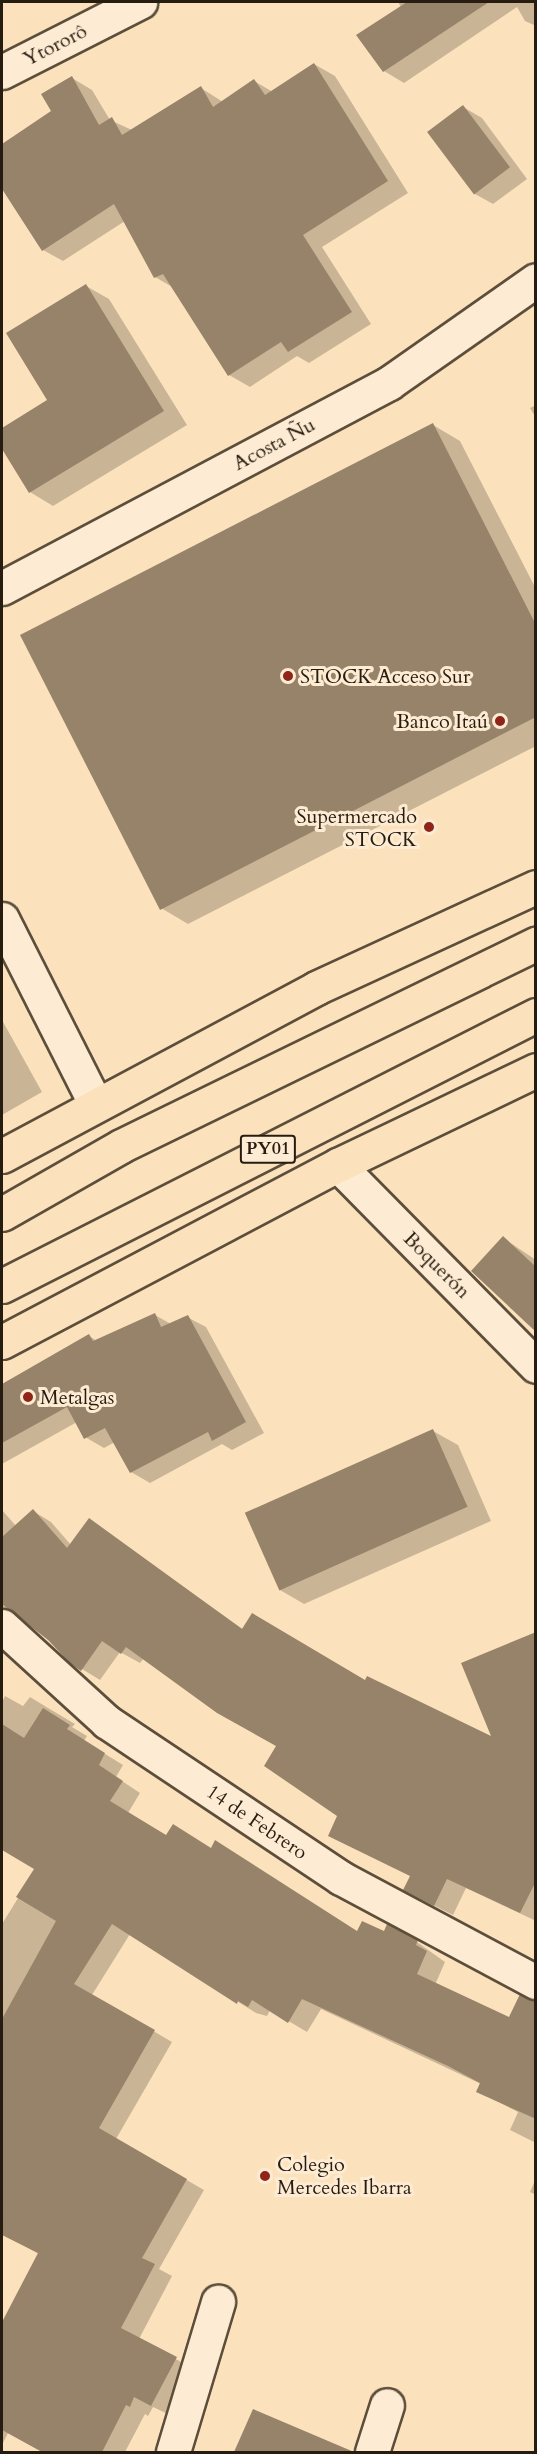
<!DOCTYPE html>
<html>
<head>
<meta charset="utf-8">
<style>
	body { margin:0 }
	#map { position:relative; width:537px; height:2454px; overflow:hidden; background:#fce2bc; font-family:Cardo,serif }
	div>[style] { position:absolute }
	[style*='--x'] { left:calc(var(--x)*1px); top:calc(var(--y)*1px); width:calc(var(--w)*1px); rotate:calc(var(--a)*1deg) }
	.shadow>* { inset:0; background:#0003 }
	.building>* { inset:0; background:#968369; transform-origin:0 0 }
	.roads { filter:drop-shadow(2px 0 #5c4e3b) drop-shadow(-2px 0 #5c4e3b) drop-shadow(0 2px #5c4e3b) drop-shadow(0 -2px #5c4e3b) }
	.street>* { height:33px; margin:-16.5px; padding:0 16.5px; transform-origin:16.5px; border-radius:16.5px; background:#fdecd3 }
	.secondary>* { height:33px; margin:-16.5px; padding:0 16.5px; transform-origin:16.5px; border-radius:16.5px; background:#fdecd3 }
	.highway>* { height:33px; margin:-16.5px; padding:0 16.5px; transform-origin:16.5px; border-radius:16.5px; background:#fce2bc }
	.dots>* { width:16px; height:16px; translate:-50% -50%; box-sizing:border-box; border:3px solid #fdecd3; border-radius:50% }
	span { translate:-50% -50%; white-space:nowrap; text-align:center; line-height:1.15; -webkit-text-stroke:6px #fdecd3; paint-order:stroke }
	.shield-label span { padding:2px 4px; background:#fdecd3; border:2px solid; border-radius:4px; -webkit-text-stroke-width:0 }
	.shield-label { font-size:18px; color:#271c10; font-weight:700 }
	.street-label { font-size:20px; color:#271c10 }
	.poi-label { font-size:20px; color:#271c10 }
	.left { translate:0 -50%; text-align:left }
	.right { translate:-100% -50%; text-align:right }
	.frame { position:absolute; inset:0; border:3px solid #271c10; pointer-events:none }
</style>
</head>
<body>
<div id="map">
	<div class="shadow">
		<div style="clip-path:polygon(398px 2px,536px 2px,536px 26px,525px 21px,517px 7px,404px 83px,384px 71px,358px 36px,401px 7px)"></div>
		<div style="clip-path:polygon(314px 64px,335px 76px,408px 193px,322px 247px,371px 324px,309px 363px,297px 356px,250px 387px,229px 375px,174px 288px,155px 277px,125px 221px,63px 261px,43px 250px,2px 186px,2px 146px,53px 112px,72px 78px,92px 90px,110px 120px,132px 130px,201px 88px,223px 102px,254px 81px,273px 92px)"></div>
		<div style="clip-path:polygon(463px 107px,482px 118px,527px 179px,493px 204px,475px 194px)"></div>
		<div style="clip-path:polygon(86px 286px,109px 299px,187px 425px,53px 506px,30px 492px,2px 447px,2px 430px,49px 400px)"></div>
		<div style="clip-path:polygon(536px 405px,536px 418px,530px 408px)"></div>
		<div style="clip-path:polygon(433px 425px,460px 441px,536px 589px,536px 746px,188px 924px,161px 908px)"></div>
		<div style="clip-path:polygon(2px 1020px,42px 1092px,2px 1115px)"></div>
		<div style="clip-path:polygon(503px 1238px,536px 1260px,536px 1330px)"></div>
		<div style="clip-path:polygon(155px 1315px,171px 1324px,187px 1317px,206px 1327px,264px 1433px,232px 1450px,222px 1444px,150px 1483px,131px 1472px,115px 1442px,104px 1448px,85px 1437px,77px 1422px,2px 1464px,2px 1385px,89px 1336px,97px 1341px)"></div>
		<div style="clip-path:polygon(433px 1431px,458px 1445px,491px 1521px,304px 1604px,280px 1590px)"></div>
		<div style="clip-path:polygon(2px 1510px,16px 1526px,33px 1511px,51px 1522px,71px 1545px,89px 1520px,244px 1630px,494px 1739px,536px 1633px,536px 1921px,466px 1888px,453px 1915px,423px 1900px,411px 1876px,330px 1836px,339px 1815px,278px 1746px,144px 1658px,140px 1663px,120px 1652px,100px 1680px,82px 1669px,31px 1620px,16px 1618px,2px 1646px)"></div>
		<div style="clip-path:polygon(5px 1696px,23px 1706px,30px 1697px,48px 1708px,75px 1724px,72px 1727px,87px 1736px,84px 1741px,123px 1765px,116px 1777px,140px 1793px,128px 1813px,167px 1837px,212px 1849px,358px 1932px,385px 1933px,417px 1942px,445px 1962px,435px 1985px,536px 2034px,536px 2143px,510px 2130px,518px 2112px,477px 2091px,481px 2084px,321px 2009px,307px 2032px,270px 2010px,267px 2016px,256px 2013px,130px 1934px,92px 1995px,172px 2042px,116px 2139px,204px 2190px,159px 2269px,172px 2276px,139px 2339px,194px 2369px,170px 2415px,153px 2407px,148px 2416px,145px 2414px,125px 2452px,44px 2452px,8px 2433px,2px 2445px,2px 2326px,39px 2254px,2px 2234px,2px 1924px,36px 1869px,2px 1848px,2px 1702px)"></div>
		<div style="clip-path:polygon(536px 2178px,536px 2195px,530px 2192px)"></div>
		<div style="clip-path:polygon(254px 2411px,300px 2431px,291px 2452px,236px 2452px)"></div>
	</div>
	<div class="building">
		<div style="clip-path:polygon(407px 2px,489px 2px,383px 72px,356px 35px)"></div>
		<div style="clip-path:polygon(314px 63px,388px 181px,303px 235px,352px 312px,288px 352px,281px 342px,228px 376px,163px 274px,154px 278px,114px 204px,42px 251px,2px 189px,2px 144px,51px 111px,41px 94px,72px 76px,99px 125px,112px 117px,122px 135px,201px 86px,213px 107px,254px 79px,265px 95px)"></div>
		<div style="left:463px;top:105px;width:78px;height:45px;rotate:53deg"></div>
		<div style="clip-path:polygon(86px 284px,164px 411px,29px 493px,2px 449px,2px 428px,47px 400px,6px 333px)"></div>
		<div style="clip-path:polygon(433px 423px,536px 625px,536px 717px,160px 910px,20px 635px)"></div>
		<div style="clip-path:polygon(503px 1236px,536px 1267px,536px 1332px,471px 1271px)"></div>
		<div style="clip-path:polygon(155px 1313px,161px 1327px,188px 1315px,246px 1422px,212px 1441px,208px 1432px,130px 1473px,105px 1428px,84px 1439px,67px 1407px,2px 1443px,2px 1384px,89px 1334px,93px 1341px)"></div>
		<div style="left:433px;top:1429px;width:85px;height:206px;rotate:66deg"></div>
		<div style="clip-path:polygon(33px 1509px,67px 1548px,89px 1518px,242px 1629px,252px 1613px,365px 1680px,367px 1676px,491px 1736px,461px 1663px,536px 1632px,536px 1881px,520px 1913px,447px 1879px,434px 1906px,403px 1890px,410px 1876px,328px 1836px,337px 1816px,264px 1766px,276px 1746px,217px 1713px,126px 1647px,121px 1654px,102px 1641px,81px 1671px,70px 1663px,48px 1640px,2px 1604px,2px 1537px)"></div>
		<div style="clip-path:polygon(43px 1708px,70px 1725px,67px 1729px,105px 1753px,99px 1765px,123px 1781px,110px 1801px,166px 1835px,173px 1824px,211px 1848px,215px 1840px,357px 1931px,362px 1921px,384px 1931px,387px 1924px,418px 1940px,416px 1945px,427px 1951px,417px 1974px,509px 2017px,520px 1994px,536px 2001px,536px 2119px,476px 2092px,480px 2083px,448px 2066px,302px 1999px,288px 2023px,252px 2000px,248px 2007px,238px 2001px,237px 2004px,112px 1924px,74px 1984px,155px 2030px,99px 2128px,187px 2179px,142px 2258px,155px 2264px,121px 2328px,177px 2357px,151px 2406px,134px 2397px,130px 2407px,126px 2405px,102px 2452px,42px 2452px,2px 2430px,2px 2322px,38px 2253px,2px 2235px,2px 2019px,56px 1921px,16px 1897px,34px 1869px,2px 1850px,2px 1724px,24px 1738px)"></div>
		<div style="clip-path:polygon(253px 2409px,354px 2452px,234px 2452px)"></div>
	</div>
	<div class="roads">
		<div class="street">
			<div style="--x:2;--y:588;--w:438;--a:-27.9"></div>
			<div style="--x:389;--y:383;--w:179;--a:-35"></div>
			<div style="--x:2;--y:1626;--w:142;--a:42.4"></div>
			<div style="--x:107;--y:1722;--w:281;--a:33.7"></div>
			<div style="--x:341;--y:1878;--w:221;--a:28.1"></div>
			<div style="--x:173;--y:2452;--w:157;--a:-73.3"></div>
			<div style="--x:372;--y:2452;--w:49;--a:-72.3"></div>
		</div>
		<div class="secondary">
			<div style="--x:2;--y:72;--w:155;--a:-26.9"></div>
			<div style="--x:2;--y:919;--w:208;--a:63.2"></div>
			<div style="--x:338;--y:1165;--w:282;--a:45.4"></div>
		</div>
		<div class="highway">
			<div style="--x:2;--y:1156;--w:356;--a:-28.1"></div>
			<div style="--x:316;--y:988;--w:242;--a:-24.7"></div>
			<div style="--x:2;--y:1214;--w:137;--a:-29.7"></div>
			<div style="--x:121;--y:1146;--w:462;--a:-26"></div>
			<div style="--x:2;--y:1286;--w:599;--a:-26.91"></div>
			<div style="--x:2;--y:1342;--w:380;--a:-27.8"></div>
			<div style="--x:338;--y:1165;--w:220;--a:-25.6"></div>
		</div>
	</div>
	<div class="dots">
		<div style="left:288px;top:676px;background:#8f2418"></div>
		<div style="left:500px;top:721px;background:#8f2418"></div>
		<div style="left:429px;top:827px;background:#8f2418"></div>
		<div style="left:28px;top:1397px;background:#8f2418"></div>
		<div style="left:265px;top:2176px;background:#8f2418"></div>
	</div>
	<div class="shield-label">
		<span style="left:268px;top:1149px">PY01</span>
	</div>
	<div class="street-label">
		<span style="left:55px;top:45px;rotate:-27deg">Ytororô</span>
		<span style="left:274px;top:444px;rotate:-28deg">Acosta Ñu</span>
		<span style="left:437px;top:1265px;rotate:45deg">Boquerón</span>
		<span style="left:257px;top:1822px;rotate:34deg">14 de Febrero</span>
	</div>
	<div class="poi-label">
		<span class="left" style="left:300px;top:676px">STOCK Acceso Sur</span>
		<span class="right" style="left:488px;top:721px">Banco Itaú</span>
		<span class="right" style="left:417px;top:828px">Supermercado<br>STOCK</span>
		<span class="left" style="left:40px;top:1397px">Metalgas</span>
		<span class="left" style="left:277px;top:2176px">Colegio<br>Mercedes Ibarra</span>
	</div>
	<div class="frame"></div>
</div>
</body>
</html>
